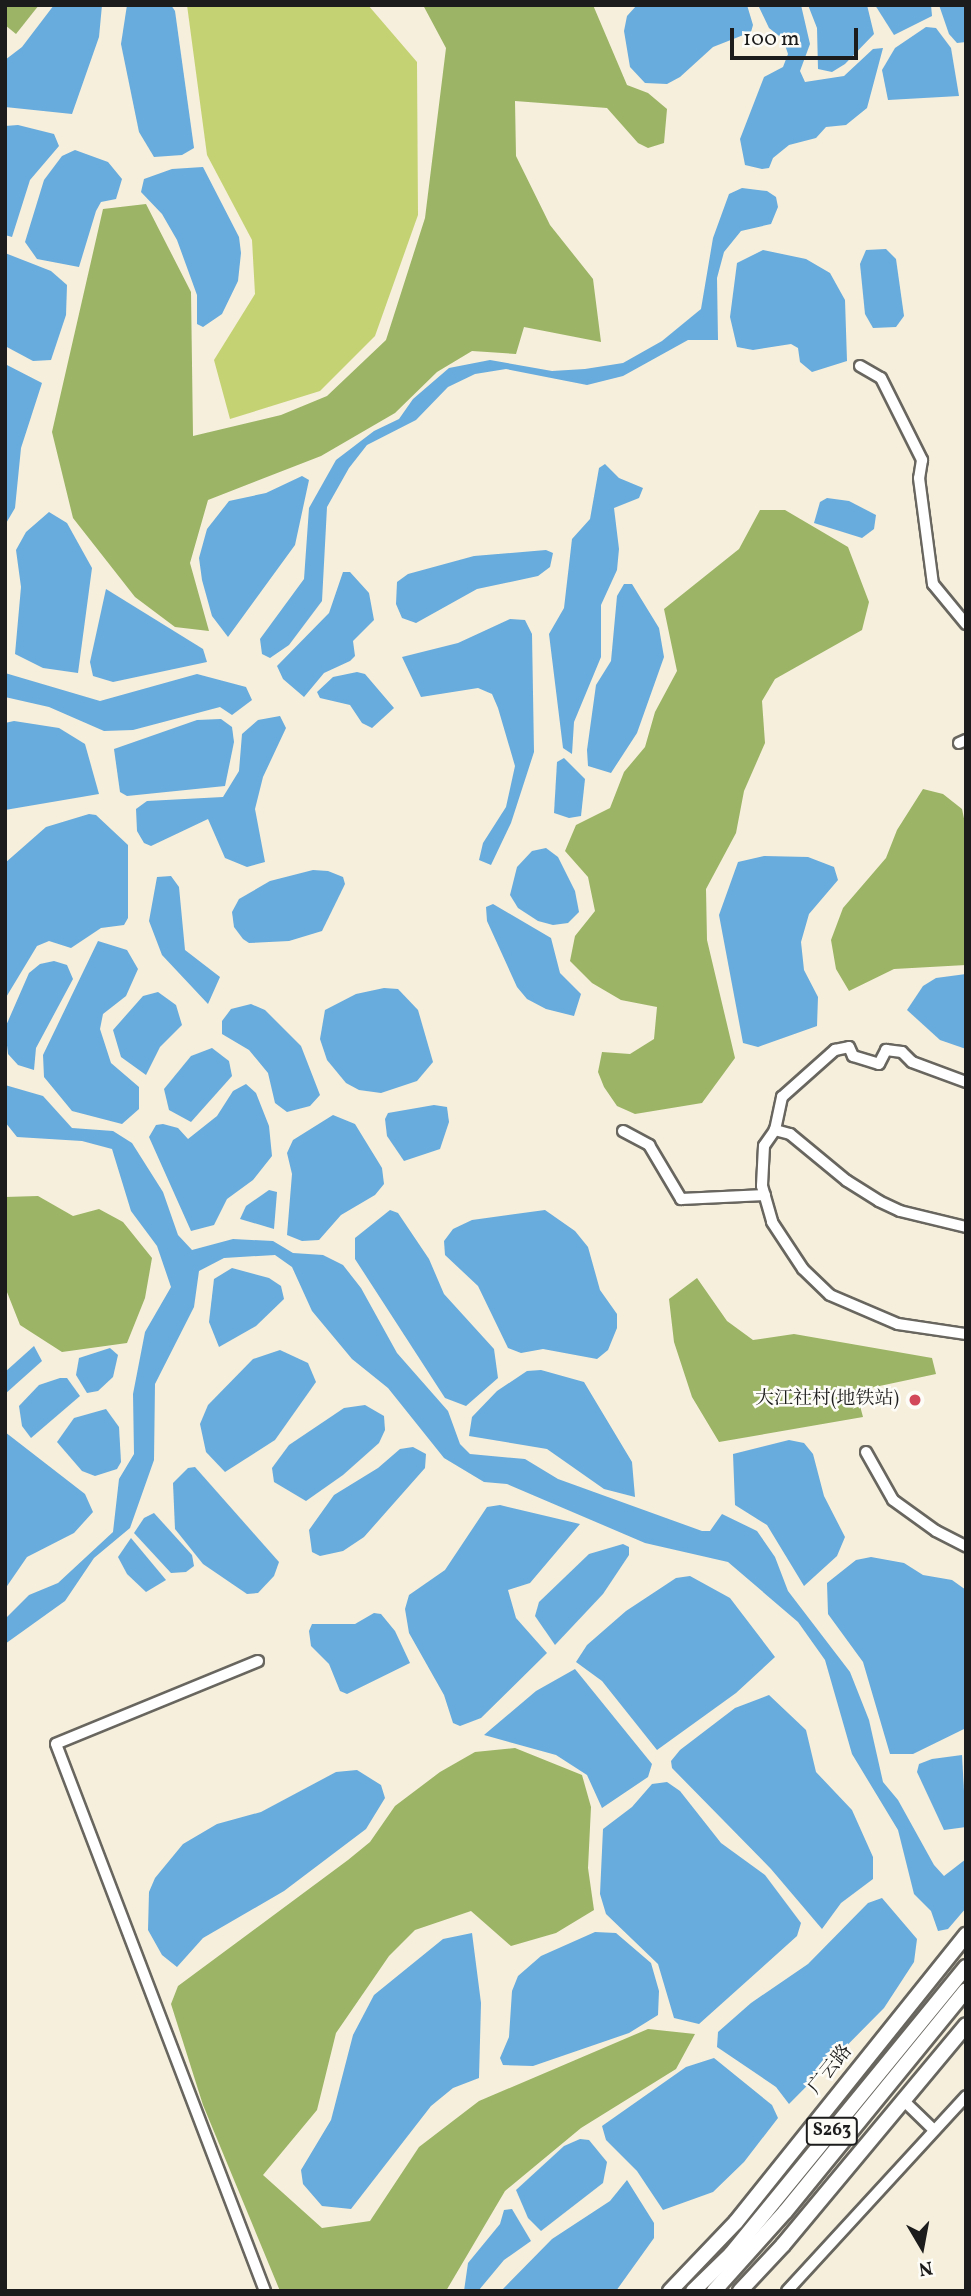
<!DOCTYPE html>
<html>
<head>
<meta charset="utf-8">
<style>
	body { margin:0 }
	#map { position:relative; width:971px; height:2296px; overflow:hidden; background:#f5efdc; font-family:Vollkorn,"Noto Serif SC",serif }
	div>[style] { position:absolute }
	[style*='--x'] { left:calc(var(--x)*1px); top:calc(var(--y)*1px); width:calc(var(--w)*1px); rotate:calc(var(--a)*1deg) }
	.green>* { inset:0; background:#c5d273 }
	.forest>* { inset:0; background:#9cb465 }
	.water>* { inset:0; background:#68abdd }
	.roads { filter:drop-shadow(2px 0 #68665f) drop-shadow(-2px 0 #68665f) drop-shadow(0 2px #68665f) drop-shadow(0 -2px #68665f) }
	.minor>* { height:10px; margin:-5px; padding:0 5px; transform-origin:5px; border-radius:5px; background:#fff }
	.major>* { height:14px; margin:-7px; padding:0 7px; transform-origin:7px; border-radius:7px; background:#fff }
	.dots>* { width:19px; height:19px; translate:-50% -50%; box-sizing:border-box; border:4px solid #fdfcf7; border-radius:50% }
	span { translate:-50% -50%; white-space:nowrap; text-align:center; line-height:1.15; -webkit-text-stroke:5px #fdfcf7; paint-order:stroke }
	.shield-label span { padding:2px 5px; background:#fdfcf7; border:2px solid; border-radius:5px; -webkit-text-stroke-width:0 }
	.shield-label { font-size:18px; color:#1c1c1c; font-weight:700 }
	.poi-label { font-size:19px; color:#1c1c1c }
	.right { translate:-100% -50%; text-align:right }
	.street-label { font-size:19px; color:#1c1c1c }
	.frame { position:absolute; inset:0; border:7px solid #1c1c1c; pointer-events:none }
	.north { position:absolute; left:887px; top:2212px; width:70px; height:70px; -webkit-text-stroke:5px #fdfcf7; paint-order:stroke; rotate:170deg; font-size:19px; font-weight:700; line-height:28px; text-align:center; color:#1c1c1c }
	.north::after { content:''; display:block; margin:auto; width:24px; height:32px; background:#1c1c1c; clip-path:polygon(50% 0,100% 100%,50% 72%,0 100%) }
	.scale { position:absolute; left:730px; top:28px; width:128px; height:32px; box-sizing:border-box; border:4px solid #1c1c1c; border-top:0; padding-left:9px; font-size:21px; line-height:24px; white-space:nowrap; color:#1c1c1c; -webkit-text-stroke:5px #fdfcf7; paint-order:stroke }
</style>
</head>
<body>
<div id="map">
	<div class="green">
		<div style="clip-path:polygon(187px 5px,368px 5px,417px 62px,418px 215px,375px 336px,320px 391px,230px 419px,214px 360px,255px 294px,252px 240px,207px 155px)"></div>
	</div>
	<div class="forest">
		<div style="clip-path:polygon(5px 5px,39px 5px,16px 34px,5px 25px)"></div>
		<div style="clip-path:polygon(423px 5px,593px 5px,627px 85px,648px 93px,667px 109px,664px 143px,648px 148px,638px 143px,607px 108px,515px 101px,516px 156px,550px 225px,593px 279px,601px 342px,524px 327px,516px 354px,472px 351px,437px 372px,395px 413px,321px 456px,208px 500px,190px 563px,209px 631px,175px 627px,135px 597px,73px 518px,52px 432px,103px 209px,146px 204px,191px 292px,193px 436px,281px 415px,327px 396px,386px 340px,425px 218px,446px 48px)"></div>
		<div style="clip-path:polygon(760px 510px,785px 510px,848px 547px,869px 602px,862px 630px,775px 679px,762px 701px,765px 743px,744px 791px,736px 833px,706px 889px,707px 940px,735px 1058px,702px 1103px,635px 1114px,617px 1106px,604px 1087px,598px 1072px,602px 1052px,630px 1054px,654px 1039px,657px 1007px,621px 1000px,592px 983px,570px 961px,575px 936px,595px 911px,588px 877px,565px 851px,576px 825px,610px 808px,624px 772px,645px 747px,655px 712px,677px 671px,664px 609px,739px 549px)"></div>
		<div style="clip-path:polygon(923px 789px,943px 794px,962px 809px,966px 828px,966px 965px,894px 969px,849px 991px,836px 969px,831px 940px,843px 908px,886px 858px,897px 830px)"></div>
		<div style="clip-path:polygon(38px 1196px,73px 1216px,99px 1209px,123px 1222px,152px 1258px,145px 1298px,127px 1343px,62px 1352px,20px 1325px,5px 1287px,5px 1197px)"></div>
		<div style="clip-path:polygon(697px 1278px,727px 1321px,753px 1340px,794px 1334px,932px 1358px,936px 1374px,856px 1391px,863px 1417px,719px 1442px,692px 1397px,674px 1342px,669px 1299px)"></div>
		<div style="clip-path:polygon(515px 1748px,582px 1775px,591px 1807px,588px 1868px,594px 1910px,556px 1933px,511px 1946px,471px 1911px,415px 1930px,389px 1956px,336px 2033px,317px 2110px,263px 2175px,322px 2228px,370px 2221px,419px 2147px,479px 2101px,648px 2029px,695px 2034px,676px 2069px,581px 2128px,505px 2191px,446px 2291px,280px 2291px,203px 2105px,171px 2004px,178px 1986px,348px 1860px,370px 1842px,395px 1806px,440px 1772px,475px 1752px)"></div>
	</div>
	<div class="water">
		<div style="clip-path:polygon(54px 5px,102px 5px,99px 37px,72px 114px,5px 107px,5px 60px,22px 47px)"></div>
		<div style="clip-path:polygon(127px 5px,171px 5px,175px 11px,194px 148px,182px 155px,154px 157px,139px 132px,121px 44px)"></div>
		<div style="clip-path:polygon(637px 5px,747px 5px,753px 25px,751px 32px,713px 47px,680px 77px,667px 84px,645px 83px,630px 67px,624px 31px,627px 16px)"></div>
		<div style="clip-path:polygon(758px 5px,801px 5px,810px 44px,800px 71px,805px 82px,844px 76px,873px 49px,883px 48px,867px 108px,846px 125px,826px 127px,816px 138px,789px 145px,773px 158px,769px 168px,762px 169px,745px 165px,740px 139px,764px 77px,783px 67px,788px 54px,783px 39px,769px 28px)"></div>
		<div style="clip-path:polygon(808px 5px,867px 5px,874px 34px,845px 64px,832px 72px,818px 69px,817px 28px)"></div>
		<div style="clip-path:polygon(875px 5px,931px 5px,932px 16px,894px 35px)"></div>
		<div style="clip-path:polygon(939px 5px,966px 5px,966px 42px,957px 43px,949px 34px)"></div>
		<div style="clip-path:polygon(926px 27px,936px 28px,951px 48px,959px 96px,888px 100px,882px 70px,895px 48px)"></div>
		<div style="clip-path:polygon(18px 125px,54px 134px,59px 146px,30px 180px,12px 237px,5px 235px,5px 126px)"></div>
		<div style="clip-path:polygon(75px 150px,108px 162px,122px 179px,116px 199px,101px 202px,96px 211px,79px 267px,37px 259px,25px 242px,44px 180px,62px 156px)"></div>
		<div style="clip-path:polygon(203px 167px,239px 237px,241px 253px,238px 281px,222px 314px,203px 327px,197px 324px,197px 295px,177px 240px,162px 214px,141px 192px,144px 179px,172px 169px)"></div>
		<div style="clip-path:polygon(742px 188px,767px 191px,776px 197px,778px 207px,771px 224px,741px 231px,724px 252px,717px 278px,718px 340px,688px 340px,623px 376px,587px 385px,506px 369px,475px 374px,448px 387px,416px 420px,367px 445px,349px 468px,327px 507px,322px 601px,289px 645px,270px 658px,262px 654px,260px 639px,304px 579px,309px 508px,336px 460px,374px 431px,399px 419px,413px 399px,449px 368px,490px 360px,552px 371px,585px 369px,623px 363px,662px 341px,701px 309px,713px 238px,729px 194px)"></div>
		<div style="clip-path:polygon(886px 249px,896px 259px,904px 316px,896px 327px,873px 328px,865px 314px,860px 264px,866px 250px)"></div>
		<div style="clip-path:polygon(763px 250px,806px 259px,830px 273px,845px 300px,847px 361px,812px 372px,800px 362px,798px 348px,791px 344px,753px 350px,737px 347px,730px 317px,737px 263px)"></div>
		<div style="clip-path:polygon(5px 253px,51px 271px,67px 285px,66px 315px,51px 360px,33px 361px,5px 346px)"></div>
		<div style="clip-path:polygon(5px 364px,42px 383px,21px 448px,15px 508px,5px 525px)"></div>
		<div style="clip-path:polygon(605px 464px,619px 478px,643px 488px,639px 498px,614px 508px,619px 549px,617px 570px,601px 605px,601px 657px,574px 722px,572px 754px,563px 748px,549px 634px,564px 608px,572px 539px,590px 519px,599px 468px)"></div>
		<div style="clip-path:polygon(302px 476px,309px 480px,295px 545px,228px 637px,212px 616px,202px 580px,199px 558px,207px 529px,229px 501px,266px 493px)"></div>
		<div style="clip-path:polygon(827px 498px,849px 501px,876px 515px,874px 529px,862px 538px,814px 523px,820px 502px)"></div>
		<div style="clip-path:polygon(49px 512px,67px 523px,92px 568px,78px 673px,43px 668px,15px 654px,21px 587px,16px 550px,26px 532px)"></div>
		<div style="clip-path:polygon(546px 550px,553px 553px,550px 567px,538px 576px,477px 589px,416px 623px,402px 618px,396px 604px,397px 582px,408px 574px,474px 556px)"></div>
		<div style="clip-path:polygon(343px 572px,350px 572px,369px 593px,374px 620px,353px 641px,355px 656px,350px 661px,324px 673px,304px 697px,283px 679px,277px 666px,329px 613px)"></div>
		<div style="clip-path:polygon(624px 584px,632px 584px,659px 628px,664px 657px,637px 733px,611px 773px,588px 766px,587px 750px,596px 685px,611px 661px,617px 596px)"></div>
		<div style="clip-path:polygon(106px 589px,203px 649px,207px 662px,113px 682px,93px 676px,90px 662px)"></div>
		<div style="clip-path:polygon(510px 619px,525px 620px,532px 634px,534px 752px,511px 823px,491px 865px,479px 860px,483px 843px,506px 807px,515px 766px,498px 708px,492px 694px,478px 688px,421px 697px,402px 657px,458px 643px)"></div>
		<div style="clip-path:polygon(357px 672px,365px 674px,394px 708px,372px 728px,362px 723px,350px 705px,320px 698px,317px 692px,333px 677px)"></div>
		<div style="clip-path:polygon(5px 673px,100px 701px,197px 674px,246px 687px,252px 700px,232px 715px,220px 707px,133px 730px,104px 731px,49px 707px,5px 697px)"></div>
		<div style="clip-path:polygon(280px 716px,286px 728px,263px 777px,255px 809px,265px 862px,247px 867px,225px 858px,208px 819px,151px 846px,144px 843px,137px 831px,136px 809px,147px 801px,223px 797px,239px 771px,242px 734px,258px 720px)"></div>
		<div style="clip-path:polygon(221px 719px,232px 727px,234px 742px,225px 786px,127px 796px,120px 792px,114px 749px,197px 720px)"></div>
		<div style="clip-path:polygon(14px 721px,59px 728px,85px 744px,99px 794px,5px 810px,5px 723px)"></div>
		<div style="clip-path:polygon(564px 758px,585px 779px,581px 816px,569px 818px,554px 813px,557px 762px)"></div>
		<div style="clip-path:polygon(89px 814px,96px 815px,128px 845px,128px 918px,124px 925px,101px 928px,71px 948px,49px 941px,37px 946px,5px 999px,5px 863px,46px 827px)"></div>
		<div style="clip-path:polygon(546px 848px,558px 857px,575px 891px,579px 912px,568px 923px,553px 925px,538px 921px,518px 908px,510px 895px,517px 867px,532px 851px)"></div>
		<div style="clip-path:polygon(764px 856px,808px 857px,834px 867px,838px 880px,809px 914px,801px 942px,804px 970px,818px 997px,817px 1026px,758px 1047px,743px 1043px,719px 915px,738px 862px)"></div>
		<div style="clip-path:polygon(313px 870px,328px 871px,343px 877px,345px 884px,322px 931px,289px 941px,249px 943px,243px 939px,234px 927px,232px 912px,239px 899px,270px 881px)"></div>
		<div style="clip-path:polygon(171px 876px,179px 887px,185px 950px,220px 977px,208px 1004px,162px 955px,149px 921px,157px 877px)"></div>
		<div style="clip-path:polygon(493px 904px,551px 938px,560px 973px,581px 994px,574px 1016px,546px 1009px,527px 999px,517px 987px,487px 921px,486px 907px)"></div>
		<div style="clip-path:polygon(98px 941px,127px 950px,138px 969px,126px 996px,103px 1014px,100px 1029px,111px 1063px,139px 1087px,139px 1109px,122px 1124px,72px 1111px,44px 1077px,43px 1055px)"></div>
		<div style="clip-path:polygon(54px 961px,67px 965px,73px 979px,36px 1048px,34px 1070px,18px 1065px,8px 1054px,5px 1028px,29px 973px,40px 964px)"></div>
		<div style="clip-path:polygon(966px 974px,966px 1049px,940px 1040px,907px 1010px,923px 986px,936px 978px)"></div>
		<div style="clip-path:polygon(384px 988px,398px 989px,418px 1010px,433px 1062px,417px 1081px,381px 1093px,359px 1090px,346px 1083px,327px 1060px,320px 1039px,325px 1010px,356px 994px)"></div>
		<div style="clip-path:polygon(158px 992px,176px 1005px,182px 1025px,160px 1047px,146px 1075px,121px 1057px,113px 1030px,143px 996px)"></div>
		<div style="clip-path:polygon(251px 1004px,265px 1010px,301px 1046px,320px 1095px,310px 1106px,287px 1112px,275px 1103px,268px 1073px,249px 1050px,222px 1034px,222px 1021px,231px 1009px)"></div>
		<div style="clip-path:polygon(212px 1048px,229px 1061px,232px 1076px,191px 1122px,169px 1110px,164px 1089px,191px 1056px)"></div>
		<div style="clip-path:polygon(246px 1084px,256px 1093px,269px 1126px,272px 1156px,253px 1180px,227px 1199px,214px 1225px,191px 1231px,149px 1137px,156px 1125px,163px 1124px,178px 1128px,188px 1139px,217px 1116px,233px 1091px)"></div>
		<div style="clip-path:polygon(5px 1085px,43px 1096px,72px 1128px,113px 1131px,132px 1143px,163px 1192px,178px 1235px,192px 1250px,233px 1239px,273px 1241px,293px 1253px,323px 1255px,343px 1265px,361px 1288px,397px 1353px,448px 1411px,460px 1444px,470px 1454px,525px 1459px,558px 1479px,702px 1531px,710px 1531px,722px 1514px,757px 1531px,775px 1557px,788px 1591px,850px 1672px,869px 1720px,883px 1782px,898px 1800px,934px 1865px,944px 1876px,966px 1859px,966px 1908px,948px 1929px,938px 1931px,931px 1911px,914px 1894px,898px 1830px,852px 1754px,825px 1660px,798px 1622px,728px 1562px,645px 1543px,507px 1484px,484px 1482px,444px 1458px,388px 1388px,352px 1359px,312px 1311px,292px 1267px,275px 1255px,224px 1258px,199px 1271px,194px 1307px,155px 1384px,154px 1460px,130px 1528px,94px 1558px,65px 1601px,5px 1644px,5px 1619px,29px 1595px,58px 1583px,113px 1532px,119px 1479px,134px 1454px,133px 1394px,145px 1332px,171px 1287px,157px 1246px,131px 1211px,112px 1149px,82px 1141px,17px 1137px,5px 1122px)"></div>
		<div style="clip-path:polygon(434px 1105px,447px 1107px,449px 1122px,440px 1149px,404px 1161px,387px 1136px,385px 1119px,388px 1113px)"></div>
		<div style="clip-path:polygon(333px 1115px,355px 1124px,382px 1168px,384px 1184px,375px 1195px,341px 1215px,319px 1240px,302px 1241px,287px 1235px,292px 1174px,287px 1153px,293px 1140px)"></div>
		<div style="clip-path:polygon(269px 1190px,277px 1192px,274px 1229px,240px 1219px,246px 1206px)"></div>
		<div style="clip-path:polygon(390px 1210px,398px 1213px,429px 1259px,444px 1294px,494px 1349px,498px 1378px,466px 1406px,445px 1398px,355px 1259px,355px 1238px)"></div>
		<div style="clip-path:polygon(545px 1210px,575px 1231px,588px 1247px,600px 1290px,617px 1314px,617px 1328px,608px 1350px,597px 1359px,543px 1349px,521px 1353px,508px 1348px,478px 1286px,445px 1255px,444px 1241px,453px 1229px,472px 1220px)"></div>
		<div style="clip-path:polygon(232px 1268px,269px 1278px,281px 1286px,284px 1299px,256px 1326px,219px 1347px,209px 1322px,214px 1279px)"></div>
		<div style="clip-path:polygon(34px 1346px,42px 1361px,5px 1394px,5px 1372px)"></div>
		<div style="clip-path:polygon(110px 1348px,118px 1355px,113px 1377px,98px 1391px,87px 1393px,76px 1375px,79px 1358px)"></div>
		<div style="clip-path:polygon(280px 1350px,308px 1363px,316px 1382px,275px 1440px,225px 1472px,206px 1452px,200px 1424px,208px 1405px,253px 1359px)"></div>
		<div style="clip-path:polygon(541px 1370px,584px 1382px,632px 1462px,635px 1497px,604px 1489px,547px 1449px,469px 1436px,472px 1417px,497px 1391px,527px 1371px)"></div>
		<div style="clip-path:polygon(60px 1378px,67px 1378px,80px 1396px,31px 1438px,22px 1426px,19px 1406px,39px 1385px)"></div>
		<div style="clip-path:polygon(365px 1405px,384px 1416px,385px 1430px,379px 1443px,343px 1475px,306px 1501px,274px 1482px,272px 1468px,289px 1445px,344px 1408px)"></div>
		<div style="clip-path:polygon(106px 1409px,119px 1427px,121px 1462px,117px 1469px,95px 1476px,82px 1471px,57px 1442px,74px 1418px)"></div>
		<div style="clip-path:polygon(5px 1432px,85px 1494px,93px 1512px,74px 1533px,27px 1557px,5px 1589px)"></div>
		<div style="clip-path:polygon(789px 1440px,804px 1443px,813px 1454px,824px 1496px,845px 1537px,837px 1556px,804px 1586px,767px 1525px,735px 1505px,733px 1454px)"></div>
		<div style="clip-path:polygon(413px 1447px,426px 1454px,425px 1468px,364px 1537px,343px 1551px,320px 1556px,312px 1552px,309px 1530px,334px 1495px,378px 1468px,400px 1449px)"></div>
		<div style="clip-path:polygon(195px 1467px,279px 1562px,274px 1576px,258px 1593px,247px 1594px,203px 1564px,175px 1529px,173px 1483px,188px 1468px)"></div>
		<div style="clip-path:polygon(500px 1505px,580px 1524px,530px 1583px,508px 1590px,516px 1618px,547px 1653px,481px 1718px,460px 1726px,453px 1723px,444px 1695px,409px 1633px,405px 1609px,409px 1595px,445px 1570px,487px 1507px)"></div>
		<div style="clip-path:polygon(154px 1513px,192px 1555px,194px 1566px,186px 1572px,171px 1573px,134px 1533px,144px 1518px)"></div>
		<div style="clip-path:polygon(131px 1538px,166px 1580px,146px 1592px,127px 1574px,118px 1557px)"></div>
		<div style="clip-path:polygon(623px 1544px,629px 1547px,629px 1555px,603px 1594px,555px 1645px,535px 1616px,539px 1602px,589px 1554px)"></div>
		<div style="clip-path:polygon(871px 1557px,904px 1563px,923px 1575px,952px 1580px,966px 1590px,964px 1729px,913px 1754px,890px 1754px,863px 1662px,828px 1614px,827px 1583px,856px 1560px)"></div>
		<div style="clip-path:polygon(690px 1576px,730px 1598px,775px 1657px,736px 1693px,657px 1750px,602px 1681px,576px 1662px,587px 1645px,626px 1611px,676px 1578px)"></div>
		<div style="clip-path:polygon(374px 1613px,381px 1614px,395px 1631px,410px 1663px,347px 1694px,340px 1691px,329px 1664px,311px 1646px,309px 1631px,312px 1624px,355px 1624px)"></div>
		<div style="clip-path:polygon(575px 1669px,652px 1764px,648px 1777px,602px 1808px,587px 1775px,556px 1755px,484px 1735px,536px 1691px)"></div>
		<div style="clip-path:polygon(769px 1695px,806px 1730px,816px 1772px,852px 1810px,873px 1857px,873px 1879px,841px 1903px,822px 1929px,771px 1869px,672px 1768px,671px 1761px,680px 1750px,735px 1708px)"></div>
		<div style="clip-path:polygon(962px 1755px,966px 1827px,944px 1830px,917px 1772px,919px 1764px,932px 1759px)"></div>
		<div style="clip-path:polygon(357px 1770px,381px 1785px,385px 1798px,366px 1829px,284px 1891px,203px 1938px,177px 1967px,162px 1955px,148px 1930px,149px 1892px,155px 1878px,183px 1844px,217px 1824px,261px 1812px,336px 1772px)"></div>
		<div style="clip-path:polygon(667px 1782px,680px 1791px,721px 1843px,765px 1875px,801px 1923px,797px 1936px,699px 2024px,674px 2018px,658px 1964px,606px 1914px,600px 1894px,603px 1829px,632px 1807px,652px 1784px)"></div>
		<div style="clip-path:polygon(882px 1898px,917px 1939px,914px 1962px,884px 2008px,789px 2104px,776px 2087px,717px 2047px,718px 2032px,751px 2003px,808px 1964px,868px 1903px)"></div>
		<div style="clip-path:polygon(595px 1932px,616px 1933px,651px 1963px,659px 1991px,658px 2015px,629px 2033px,533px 2066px,503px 2065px,500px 2058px,509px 2037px,512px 1991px,518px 1976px,541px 1956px)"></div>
		<div style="clip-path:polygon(472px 1933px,481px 2003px,479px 2078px,453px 2088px,431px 2106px,351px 2209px,322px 2206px,303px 2184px,301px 2170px,331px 2120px,353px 2035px,374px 1995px,443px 1939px)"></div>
		<div style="clip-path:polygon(714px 2058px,772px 2105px,778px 2118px,744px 2162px,713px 2192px,663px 2210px,637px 2171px,606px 2140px,602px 2126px,686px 2067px)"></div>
		<div style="clip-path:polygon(580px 2139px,589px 2140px,607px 2162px,603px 2183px,541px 2231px,528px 2218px,516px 2190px,564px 2146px)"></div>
		<div style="clip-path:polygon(627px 2180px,654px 2223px,654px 2238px,616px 2291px,501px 2291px,552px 2239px,610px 2201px)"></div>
		<div style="clip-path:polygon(512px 2209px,531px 2241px,504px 2260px,479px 2290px,464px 2291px,468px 2263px,500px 2224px,504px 2210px)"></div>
	</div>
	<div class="roads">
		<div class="minor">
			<div style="--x:860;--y:366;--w:24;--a:30"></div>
			<div style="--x:881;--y:378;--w:92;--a:63.4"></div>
			<div style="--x:922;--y:460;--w:18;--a:99"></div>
			<div style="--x:919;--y:478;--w:107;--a:82.5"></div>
			<div style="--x:933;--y:584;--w:52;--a:50.5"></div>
			<div style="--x:959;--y:743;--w:8;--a:-23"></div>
			<div style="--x:775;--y:1130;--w:34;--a:-78"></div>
			<div style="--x:782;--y:1097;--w:71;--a:-41.6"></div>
			<div style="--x:835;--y:1050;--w:14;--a:-12"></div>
			<div style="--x:849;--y:1047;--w:10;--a:66"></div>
			<div style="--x:853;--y:1056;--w:27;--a:17"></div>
			<div style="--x:879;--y:1064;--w:16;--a:-63"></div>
			<div style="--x:886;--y:1050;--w:16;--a:7"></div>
			<div style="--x:902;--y:1052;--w:14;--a:45"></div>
			<div style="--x:912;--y:1062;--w:58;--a:20.3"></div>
			<div style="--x:623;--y:1131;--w:30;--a:28"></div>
			<div style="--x:649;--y:1145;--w:63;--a:59.3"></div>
			<div style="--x:681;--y:1199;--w:84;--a:-2.7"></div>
			<div style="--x:966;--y:1227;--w:68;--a:-166.4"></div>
			<div style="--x:900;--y:1211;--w:23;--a:-155"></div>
			<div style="--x:879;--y:1201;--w:38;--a:-148"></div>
			<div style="--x:847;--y:1181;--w:74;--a:-140.5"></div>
			<div style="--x:790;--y:1134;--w:16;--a:-165"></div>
			<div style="--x:775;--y:1130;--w:19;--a:125"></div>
			<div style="--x:764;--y:1146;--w:40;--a:92.9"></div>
			<div style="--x:762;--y:1186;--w:37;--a:74"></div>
			<div style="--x:772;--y:1222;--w:56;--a:56.6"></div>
			<div style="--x:803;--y:1269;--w:37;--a:44"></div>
			<div style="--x:830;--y:1295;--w:74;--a:23.1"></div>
			<div style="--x:898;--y:1324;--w:69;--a:8.4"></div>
			<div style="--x:866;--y:1452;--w:55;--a:60.6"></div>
			<div style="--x:893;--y:1500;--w:53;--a:35.8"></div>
			<div style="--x:936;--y:1531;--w:34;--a:27"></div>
			<div style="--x:258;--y:1661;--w:218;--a:157.7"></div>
			<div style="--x:56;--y:1744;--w:586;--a:69.09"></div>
			<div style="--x:904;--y:2101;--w:40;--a:44"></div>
			<div style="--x:787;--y:2291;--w:265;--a:-47.4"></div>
		</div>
		<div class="major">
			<div style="--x:670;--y:2291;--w:95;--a:-46.3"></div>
			<div style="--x:736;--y:2222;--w:368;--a:-51.3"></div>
			<div style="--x:693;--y:2291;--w:53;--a:-44.2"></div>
			<div style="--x:731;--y:2254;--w:371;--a:-50.7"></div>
			<div style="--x:714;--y:2291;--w:106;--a:-48.1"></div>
			<div style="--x:785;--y:2212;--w:286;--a:-50.8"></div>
			<div style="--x:740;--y:2291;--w:63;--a:-46.9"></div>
			<div style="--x:783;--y:2245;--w:286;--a:-50.2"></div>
		</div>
	</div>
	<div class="dots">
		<div style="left:915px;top:1400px;background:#d1495b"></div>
	</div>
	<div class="shield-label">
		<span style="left:832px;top:2131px">S263</span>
	</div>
	<div class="poi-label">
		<span class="right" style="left:899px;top:1400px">大江社村(地铁站)</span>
	</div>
	<div class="street-label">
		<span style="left:831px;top:2070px;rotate:-51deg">广云路</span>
	</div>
	<div class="frame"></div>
	<div class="north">N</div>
	<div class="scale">100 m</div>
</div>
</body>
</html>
